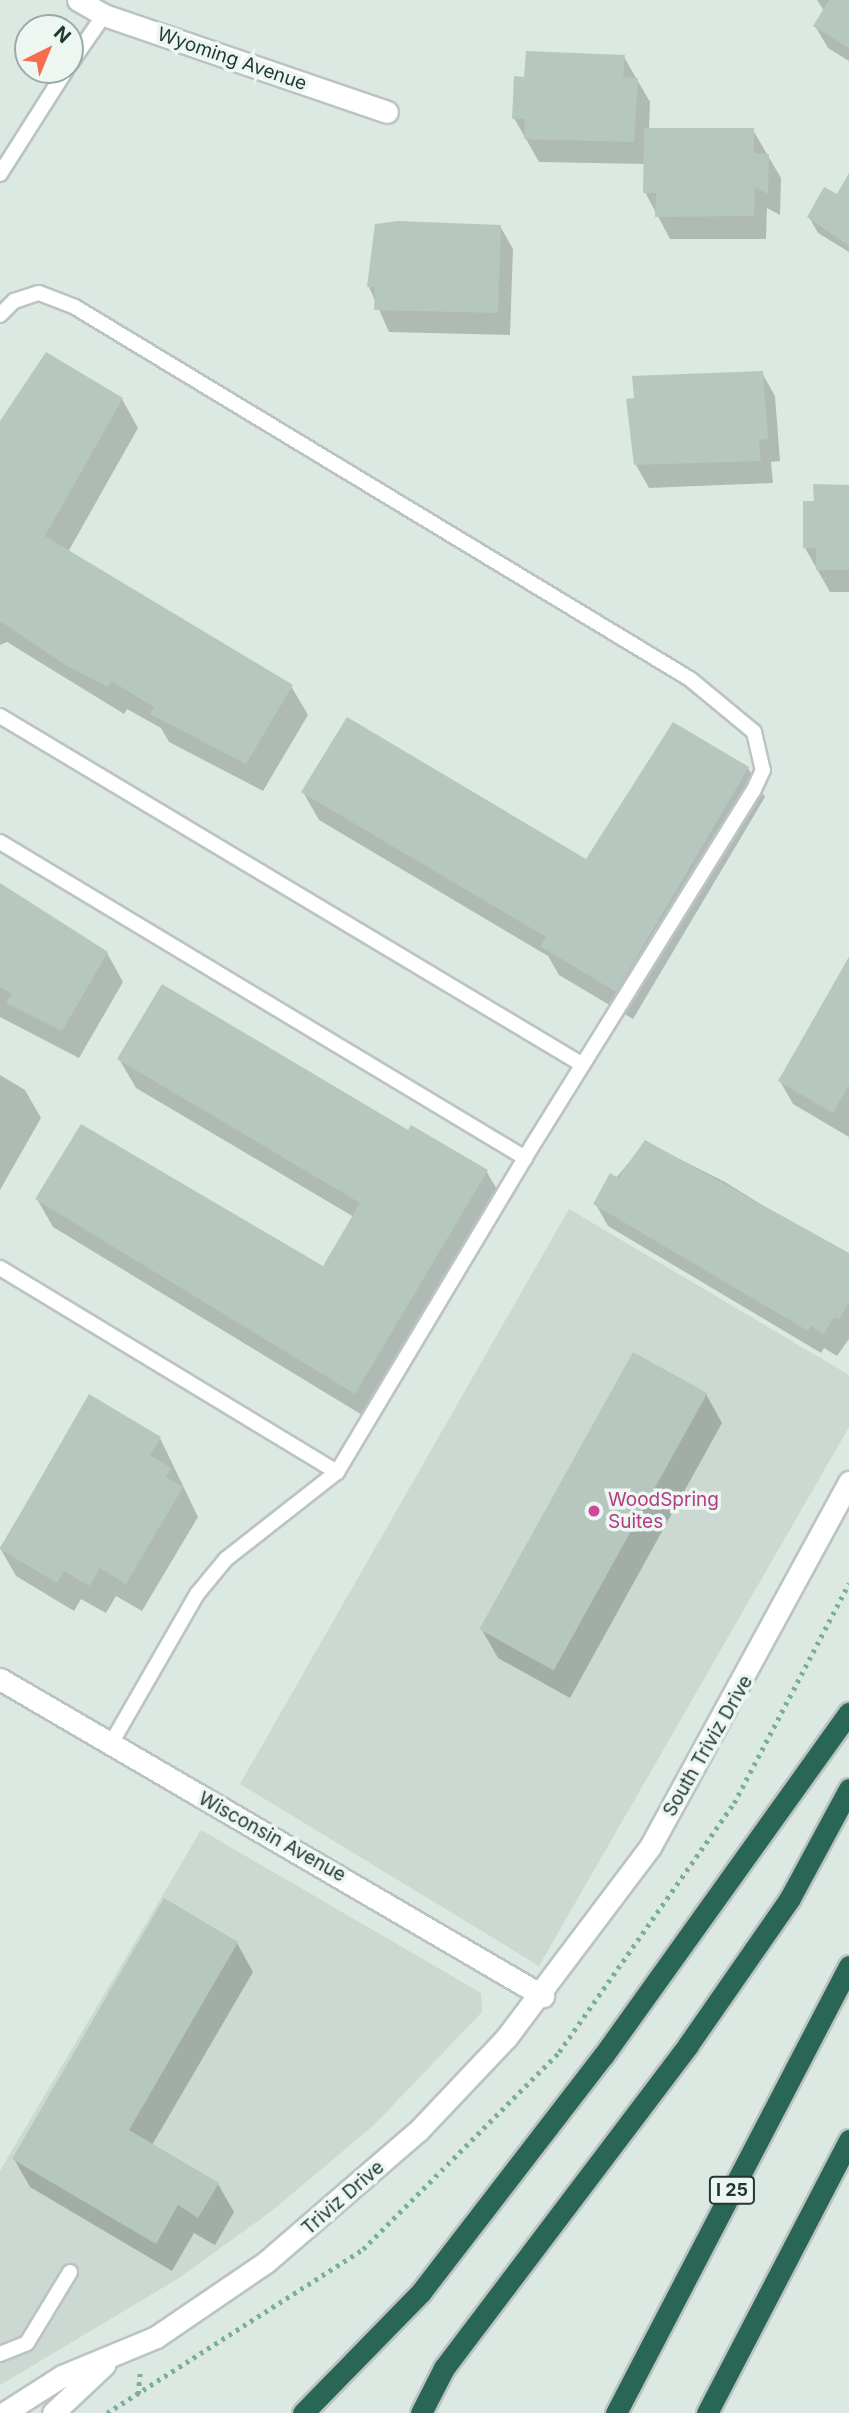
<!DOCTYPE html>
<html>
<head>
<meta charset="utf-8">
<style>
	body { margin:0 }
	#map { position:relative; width:849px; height:2413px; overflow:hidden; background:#dce9e3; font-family:Inter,sans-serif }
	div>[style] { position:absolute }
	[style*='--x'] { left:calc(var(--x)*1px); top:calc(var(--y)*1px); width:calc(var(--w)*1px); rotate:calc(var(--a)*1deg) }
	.built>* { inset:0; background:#cbd9d2 }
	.shadow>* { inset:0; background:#0003 }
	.building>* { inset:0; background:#b5c7be; transform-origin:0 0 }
	.path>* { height:4.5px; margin-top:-2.25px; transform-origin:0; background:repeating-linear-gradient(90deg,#7baf9b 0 3.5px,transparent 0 8.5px) }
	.roads { filter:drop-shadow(2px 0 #bcc4c1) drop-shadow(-2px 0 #bcc4c1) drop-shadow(0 2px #bcc4c1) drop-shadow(0 -2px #bcc4c1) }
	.service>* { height:14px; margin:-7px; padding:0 7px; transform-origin:7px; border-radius:7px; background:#fff }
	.minor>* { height:21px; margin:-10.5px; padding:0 10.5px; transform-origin:10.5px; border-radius:10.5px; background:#fff }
	.tertiary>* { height:21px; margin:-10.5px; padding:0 10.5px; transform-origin:10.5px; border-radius:10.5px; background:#fff }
	.motorway>* { height:21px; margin:-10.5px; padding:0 10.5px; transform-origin:10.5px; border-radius:10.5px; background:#296655 }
	.dots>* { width:19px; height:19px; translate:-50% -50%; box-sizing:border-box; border:4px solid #edf6f1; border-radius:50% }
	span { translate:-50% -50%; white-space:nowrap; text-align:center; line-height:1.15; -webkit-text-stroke:7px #edf6f1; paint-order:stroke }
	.shield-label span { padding:2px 5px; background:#edf6f1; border:2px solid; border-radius:5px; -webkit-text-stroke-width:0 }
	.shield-label { font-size:18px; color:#1e3930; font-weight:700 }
	.street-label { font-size:19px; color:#1e3930 }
	.hotel-label { font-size:19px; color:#b23c85 }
	.left { translate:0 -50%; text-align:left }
	.north { position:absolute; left:14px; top:14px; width:70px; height:70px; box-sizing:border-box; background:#edf6f1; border:2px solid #9aaaa4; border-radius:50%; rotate:43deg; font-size:19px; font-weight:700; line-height:28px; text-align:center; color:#1e3930 }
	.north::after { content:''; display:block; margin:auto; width:24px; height:32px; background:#f86b4c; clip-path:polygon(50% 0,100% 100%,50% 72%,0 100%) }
</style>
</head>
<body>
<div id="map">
	<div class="built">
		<div style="clip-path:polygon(569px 1209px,849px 1375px,849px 1427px,539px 1966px,240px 1784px)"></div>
		<div style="clip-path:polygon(201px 1830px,481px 1993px,482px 2012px,375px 2124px,273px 2210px,179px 2278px,0 2385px,0 2171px)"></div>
	</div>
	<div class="shadow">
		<div style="clip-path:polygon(817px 0,849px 0,849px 61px,828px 48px,815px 26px,824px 11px)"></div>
		<div style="clip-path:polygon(624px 57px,650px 102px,649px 130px,753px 130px,781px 178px,780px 215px,767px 208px,766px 239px,670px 239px,645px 192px,645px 164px,539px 162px,514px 118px,526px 79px)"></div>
		<div style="clip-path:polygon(849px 201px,849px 252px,818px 233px,809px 217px)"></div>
		<div style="clip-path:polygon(500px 226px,513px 249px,510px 335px,389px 332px,369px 287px)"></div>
		<div style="clip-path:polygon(762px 373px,775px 396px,780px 461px,771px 462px,773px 483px,649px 488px,636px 465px)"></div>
		<div style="clip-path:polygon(122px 399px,138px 428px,68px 552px,291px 686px,308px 715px,263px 791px,169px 742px,161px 728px,127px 709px,124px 714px,7px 642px,0 645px,0 429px)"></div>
		<div style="clip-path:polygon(849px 486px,849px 592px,830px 592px,805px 548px,816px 503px)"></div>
		<div style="clip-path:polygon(748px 768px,765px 797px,633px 1019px,559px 975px,548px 956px,319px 820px,303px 792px,587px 862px)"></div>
		<div style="clip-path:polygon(0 888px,107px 953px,123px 982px,79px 1058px,0 1017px)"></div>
		<div style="clip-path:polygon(849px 957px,849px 1137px,793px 1104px,780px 1081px)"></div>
		<div style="clip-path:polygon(119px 1059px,409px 1133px,486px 1171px,503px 1199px,372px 1421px,53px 1227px,37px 1199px,323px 1268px,354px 1217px,136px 1088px)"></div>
		<div style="clip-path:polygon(0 1075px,25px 1090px,41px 1118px,0 1190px)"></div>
		<div style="clip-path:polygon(646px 1142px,725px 1182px,849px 1259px,849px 1339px,837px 1356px,824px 1348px,821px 1353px,608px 1226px,595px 1203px)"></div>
		<div style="clip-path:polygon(706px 1394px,722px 1423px,570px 1698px,498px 1658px,482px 1630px)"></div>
		<div style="clip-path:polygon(90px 1396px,160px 1438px,198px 1517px,142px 1611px,116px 1596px,106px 1613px,81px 1599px,74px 1611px,16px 1576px,0 1548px)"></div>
		<div style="clip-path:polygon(237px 1943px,253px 1972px,152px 2145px,218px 2184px,234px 2212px,215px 2245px,194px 2233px,172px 2271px,30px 2187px,14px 2159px)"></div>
	</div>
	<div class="building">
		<div style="clip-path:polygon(829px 0,849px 0,849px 48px,813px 26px)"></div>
		<div style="clip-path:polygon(526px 51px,625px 55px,623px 77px,638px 78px,634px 142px,524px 139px,525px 119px,512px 119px,514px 76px,524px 77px)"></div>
		<div style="clip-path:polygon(644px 128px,754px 128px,754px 153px,769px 154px,768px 194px,755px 187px,754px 216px,655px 217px,656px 193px,643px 193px)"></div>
		<div style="clip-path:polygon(849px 173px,849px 246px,807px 217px,824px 187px,837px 194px)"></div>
		<div style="clip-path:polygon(398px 221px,501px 225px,498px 313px,374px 310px,375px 287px,367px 287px,375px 224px)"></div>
		<div style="clip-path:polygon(46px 352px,123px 398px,45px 536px,293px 685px,246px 764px,150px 714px,154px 707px,111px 681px,108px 687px,67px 666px,0 621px,0 421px)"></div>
		<div style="clip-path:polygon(763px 371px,768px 439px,759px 440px,761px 461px,634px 465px,626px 399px,634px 398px,632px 376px)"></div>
		<div style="clip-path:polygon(813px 484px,849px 485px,849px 570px,816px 570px,816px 548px,803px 548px,803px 501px,814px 501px)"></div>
		<div style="clip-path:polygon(347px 717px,586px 859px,673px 722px,749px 767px,616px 992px,540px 946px,546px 937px,301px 792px)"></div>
		<div style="clip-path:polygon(0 883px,108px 952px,62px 1031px,6px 1003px,12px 994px,0 987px)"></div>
		<div style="clip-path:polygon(849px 957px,849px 1085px,833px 1113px,778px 1081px)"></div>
		<div style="clip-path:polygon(162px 984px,408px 1130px,411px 1125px,488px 1170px,355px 1394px,35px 1199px,81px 1124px,323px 1266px,360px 1203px,117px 1059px)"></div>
		<div style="clip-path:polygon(645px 1140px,849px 1253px,849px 1302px,839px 1320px,834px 1317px,824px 1334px,811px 1326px,808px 1331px,593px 1204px,610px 1173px,618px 1178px)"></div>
		<div style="left:633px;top:1352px;width:85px;height:317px;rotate:29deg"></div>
		<div style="clip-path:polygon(89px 1394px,161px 1437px,150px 1455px,171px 1468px,166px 1477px,183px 1487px,126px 1584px,100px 1568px,89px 1586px,64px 1571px,57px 1583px,0 1549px)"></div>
		<div style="clip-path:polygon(164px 1898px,238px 1942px,129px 2130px,219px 2183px,198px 2218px,178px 2205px,156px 2244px,12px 2159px)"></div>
	</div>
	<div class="path">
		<div style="--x:138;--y:2394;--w:23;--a:-85"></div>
		<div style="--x:107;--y:2413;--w:304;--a:-32.6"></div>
		<div style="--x:363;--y:2249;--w:278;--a:-45.1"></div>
		<div style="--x:559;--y:2052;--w:304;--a:-54.9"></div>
		<div style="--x:734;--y:1803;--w:248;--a:-62.4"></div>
	</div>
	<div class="roads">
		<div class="service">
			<div style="--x:70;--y:64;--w:60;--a:-55.2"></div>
			<div style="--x:0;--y:174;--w:123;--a:-57.6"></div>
			<div style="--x:0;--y:315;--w:20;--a:-45"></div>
			<div style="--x:14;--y:301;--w:26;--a:-18"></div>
			<div style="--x:39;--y:293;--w:39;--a:21"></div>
			<div style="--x:75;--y:307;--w:719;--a:31.17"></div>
			<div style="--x:690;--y:679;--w:83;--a:39.6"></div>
			<div style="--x:754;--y:732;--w:39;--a:77"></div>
			<div style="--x:763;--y:770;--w:23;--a:115"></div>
			<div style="--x:753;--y:791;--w:432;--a:121.9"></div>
			<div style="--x:0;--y:716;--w:679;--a:30.91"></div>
			<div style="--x:0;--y:842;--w:613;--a:31.04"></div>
			<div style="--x:525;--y:1158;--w:366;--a:120.9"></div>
			<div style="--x:337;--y:1472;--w:141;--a:141.9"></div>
			<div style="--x:226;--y:1559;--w:45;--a:129.6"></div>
			<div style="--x:197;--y:1594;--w:174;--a:119.9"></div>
			<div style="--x:0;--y:1268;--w:394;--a:31.2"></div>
			<div style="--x:0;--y:2354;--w:29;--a:-22"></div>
			<div style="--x:27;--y:2343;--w:83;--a:-58.8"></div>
		</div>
		<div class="minor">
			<div style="--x:78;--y:0;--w:30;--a:30"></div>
			<div style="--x:104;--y:15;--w:299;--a:18.9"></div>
			<div style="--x:0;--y:1679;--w:629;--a:30.28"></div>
		</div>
		<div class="tertiary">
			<div style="--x:4;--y:2413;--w:69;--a:-32.5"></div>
			<div style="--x:62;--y:2376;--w:102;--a:-22.5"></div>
			<div style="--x:156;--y:2337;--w:133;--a:-34.3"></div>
			<div style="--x:266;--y:2262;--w:201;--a:-40.8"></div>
			<div style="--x:418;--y:2131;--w:128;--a:-46.6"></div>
			<div style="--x:506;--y:2038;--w:239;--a:-53"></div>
			<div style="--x:650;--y:1847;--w:416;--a:-61.4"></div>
			<div style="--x:53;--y:2413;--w:71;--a:-43.3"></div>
		</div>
		<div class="motorway">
			<div style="--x:303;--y:2413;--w:169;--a:-45.7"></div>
			<div style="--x:421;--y:2292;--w:298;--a:-52.4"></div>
			<div style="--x:603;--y:2056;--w:422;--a:-54.4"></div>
			<div style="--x:421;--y:2413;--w:51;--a:-62.9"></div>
			<div style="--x:444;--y:2368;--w:405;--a:-52.9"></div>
			<div style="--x:688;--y:2045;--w:179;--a:-55.2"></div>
			<div style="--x:790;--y:1898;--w:124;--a:-61.6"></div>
			<div style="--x:616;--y:2413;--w:504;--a:-62.47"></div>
			<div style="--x:707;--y:2413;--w:308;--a:-62.5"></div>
		</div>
	</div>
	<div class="dots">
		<div style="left:594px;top:1511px;background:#d1479c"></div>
	</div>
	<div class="shield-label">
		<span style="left:732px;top:2190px">I 25</span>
	</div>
	<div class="street-label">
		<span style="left:232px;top:59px;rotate:19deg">Wyoming Avenue</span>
		<span style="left:708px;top:1746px;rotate:-60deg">South Triviz Drive</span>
		<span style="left:272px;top:1837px;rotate:29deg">Wisconsin Avenue</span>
		<span style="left:343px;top:2198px;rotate:-41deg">Triviz Drive</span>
	</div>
	<div class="hotel-label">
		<span class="left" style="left:608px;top:1511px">WoodSpring<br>Suites</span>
	</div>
	<div class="north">N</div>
</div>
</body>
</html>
